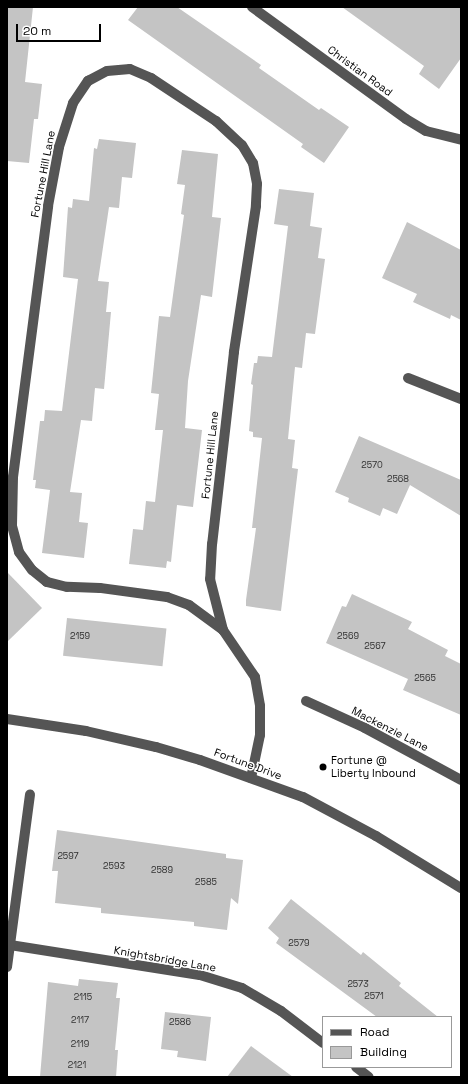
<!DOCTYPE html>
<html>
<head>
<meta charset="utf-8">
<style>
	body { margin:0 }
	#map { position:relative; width:468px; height:1084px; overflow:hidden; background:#fff; font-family:"Space Grotesk",sans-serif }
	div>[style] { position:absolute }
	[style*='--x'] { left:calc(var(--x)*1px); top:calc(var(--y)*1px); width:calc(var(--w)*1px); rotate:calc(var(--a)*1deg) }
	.building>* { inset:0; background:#c4c4c4; transform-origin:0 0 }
	.minor>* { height:10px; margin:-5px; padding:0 5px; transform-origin:5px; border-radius:5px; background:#555 }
	.dots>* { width:11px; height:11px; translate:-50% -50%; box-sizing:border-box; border:2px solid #fff; border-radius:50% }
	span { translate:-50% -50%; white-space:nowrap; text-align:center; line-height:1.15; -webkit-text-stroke:3px #fff; paint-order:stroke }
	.number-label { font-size:9px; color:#313131 }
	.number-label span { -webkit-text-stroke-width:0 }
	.street-label { font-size:11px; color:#000 }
	.poi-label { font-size:11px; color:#000 }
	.left { translate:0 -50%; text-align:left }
	.frame { position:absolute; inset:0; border:8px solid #000; pointer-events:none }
	.legend { position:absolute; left:322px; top:1016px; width:130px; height:52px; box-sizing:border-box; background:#fff; border:1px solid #999; margin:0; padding:5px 7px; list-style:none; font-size:12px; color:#000 }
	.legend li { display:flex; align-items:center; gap:8px; height:20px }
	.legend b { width:20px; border:1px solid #999 }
	.scale { position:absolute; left:16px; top:24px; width:85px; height:18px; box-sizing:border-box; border:2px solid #000; border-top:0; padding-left:5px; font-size:12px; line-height:14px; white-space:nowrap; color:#000; -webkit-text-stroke:3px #fff; paint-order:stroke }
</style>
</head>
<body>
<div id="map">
	<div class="building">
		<div style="clip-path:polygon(7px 7px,33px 7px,25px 82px,42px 84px,38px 119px,34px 119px,29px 163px,7px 161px)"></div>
		<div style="clip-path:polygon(138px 7px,177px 7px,261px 65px,259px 68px,319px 110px,321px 108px,349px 127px,324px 163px,301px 147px,303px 144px,128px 20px)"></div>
		<div style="clip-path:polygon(342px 7px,461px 7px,461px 58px,439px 89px,419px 74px,424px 66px)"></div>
		<div style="clip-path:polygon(99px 139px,136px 143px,132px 178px,122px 177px,119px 208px,109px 207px,98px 281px,109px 282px,106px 312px,111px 312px,104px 389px,95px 388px,92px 421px,81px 420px,70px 492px,82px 493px,79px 522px,88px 523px,84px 558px,42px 553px,50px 490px,35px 488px,36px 480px,33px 480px,40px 421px,44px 421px,45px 410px,62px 411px,78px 279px,63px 277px,68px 207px,72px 208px,73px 199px,89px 201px,94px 148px,97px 149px)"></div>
		<div style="clip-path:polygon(182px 150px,218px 154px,212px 217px,221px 218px,212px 297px,201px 295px,188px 381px,185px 428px,202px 430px,193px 507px,177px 505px,171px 562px,167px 561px,166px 568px,129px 564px,133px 529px,143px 530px,146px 501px,155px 502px,163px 430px,155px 430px,159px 394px,151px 393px,159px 316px,170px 317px,184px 215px,181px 214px,185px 185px,177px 184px)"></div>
		<div style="clip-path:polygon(279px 189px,314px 193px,310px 226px,322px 228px,318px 258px,325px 259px,315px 334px,306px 333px,302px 368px,295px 367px,288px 439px,295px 440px,292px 468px,298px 469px,281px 611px,246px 606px,246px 600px,256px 528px,252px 528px,262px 438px,253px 437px,253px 432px,249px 431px,253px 385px,251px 384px,254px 363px,257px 363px,258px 356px,272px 357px,288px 226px,274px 224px)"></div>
		<div style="clip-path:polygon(407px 222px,461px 250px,461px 320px,451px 315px,450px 319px,413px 302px,417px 294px,382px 278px)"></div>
		<div style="clip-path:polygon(359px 436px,461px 480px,461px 516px,410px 485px,397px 514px,383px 508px,380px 516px,348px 502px,349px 498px,335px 492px)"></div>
		<div style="clip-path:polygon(7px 572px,42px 608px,7px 642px)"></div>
		<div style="clip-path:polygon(352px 594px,412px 622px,408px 629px,448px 650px,445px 656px,461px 664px,461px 715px,403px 690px,408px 679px,326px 643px,342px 606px,346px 607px)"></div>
		<div style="left:67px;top:618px;width:100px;height:38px;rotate:6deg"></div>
		<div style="clip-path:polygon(57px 830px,226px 854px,226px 858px,243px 860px,238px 904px,231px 898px,227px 930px,194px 926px,194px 922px,101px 913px,101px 908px,55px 903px,58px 871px,52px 871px)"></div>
		<div style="clip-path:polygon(291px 899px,361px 955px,363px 952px,401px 983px,399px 986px,438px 1017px,377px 1017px,276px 943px,279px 938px,268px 928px)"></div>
		<div style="clip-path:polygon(79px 979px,118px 983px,116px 998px,120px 998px,115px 1050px,118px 1050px,116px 1077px,40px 1077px,48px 982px,78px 986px)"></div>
		<div style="clip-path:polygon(165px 1012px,211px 1017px,206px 1061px,177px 1057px,178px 1051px,161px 1049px)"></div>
		<div style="clip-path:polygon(251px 1046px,293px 1077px,227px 1077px)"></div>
	</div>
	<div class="minor">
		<div style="--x:252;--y:7;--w:190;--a:36"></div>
		<div style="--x:406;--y:119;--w:23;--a:31"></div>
		<div style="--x:426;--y:131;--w:36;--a:14"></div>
		<div style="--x:130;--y:69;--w:23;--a:23"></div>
		<div style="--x:151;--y:78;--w:78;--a:33.5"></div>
		<div style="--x:216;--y:121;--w:35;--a:43"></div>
		<div style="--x:242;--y:145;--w:21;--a:59"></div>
		<div style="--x:253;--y:163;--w:21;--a:79"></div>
		<div style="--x:257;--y:184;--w:22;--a:93"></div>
		<div style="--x:256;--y:206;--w:148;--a:98.6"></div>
		<div style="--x:234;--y:352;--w:193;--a:96.5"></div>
		<div style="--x:212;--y:544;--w:35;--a:93"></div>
		<div style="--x:210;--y:579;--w:53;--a:75.7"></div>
		<div style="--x:223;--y:630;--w:42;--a:-143.7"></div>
		<div style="--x:189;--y:605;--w:23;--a:-160"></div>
		<div style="--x:167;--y:597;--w:68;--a:-172.3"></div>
		<div style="--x:100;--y:588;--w:33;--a:-178"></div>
		<div style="--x:67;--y:587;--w:21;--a:-166"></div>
		<div style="--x:47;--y:582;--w:19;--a:-141"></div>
		<div style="--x:32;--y:570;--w:22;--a:-126"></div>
		<div style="--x:19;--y:552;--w:28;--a:-105"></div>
		<div style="--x:12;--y:525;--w:48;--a:-88.8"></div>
		<div style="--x:13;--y:477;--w:273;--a:-82.6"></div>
		<div style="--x:48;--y:206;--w:60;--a:-79.4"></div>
		<div style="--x:59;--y:147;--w:46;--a:-72.3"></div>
		<div style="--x:73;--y:103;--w:27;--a:-56"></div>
		<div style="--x:88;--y:81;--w:21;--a:-28"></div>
		<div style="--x:107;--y:71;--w:23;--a:-5"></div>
		<div style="--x:408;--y:378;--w:57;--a:21.6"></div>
		<div style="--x:223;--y:630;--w:57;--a:55.8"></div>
		<div style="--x:255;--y:677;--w:29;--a:80"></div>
		<div style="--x:260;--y:706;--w:29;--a:90"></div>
		<div style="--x:260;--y:735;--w:44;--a:101.8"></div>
		<div style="--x:306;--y:701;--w:65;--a:24.6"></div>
		<div style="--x:365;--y:728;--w:109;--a:28.4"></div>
		<div style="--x:7;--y:719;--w:80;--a:8.6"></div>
		<div style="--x:86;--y:731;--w:72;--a:12.9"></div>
		<div style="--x:156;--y:747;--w:46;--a:16.5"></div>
		<div style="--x:200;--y:760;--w:109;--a:19.8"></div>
		<div style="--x:303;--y:797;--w:83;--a:28.1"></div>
		<div style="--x:376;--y:836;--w:100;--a:31.5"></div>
		<div style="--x:10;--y:945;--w:192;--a:9"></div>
		<div style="--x:200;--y:975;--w:44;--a:17.2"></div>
		<div style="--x:242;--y:988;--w:45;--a:30.5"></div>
		<div style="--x:281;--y:1011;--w:53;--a:37.3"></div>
		<div style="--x:7;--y:967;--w:174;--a:-82.4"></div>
		<div style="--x:356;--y:1067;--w:16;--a:38"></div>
	</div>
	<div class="dots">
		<div style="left:323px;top:767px;background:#000"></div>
	</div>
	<div class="number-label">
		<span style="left:372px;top:465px">2570</span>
		<span style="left:398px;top:479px">2568</span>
		<span style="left:80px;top:636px">2159</span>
		<span style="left:348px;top:636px">2569</span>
		<span style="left:375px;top:646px">2567</span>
		<span style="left:425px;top:678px">2565</span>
		<span style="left:68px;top:856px">2597</span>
		<span style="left:114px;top:866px">2593</span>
		<span style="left:162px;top:870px">2589</span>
		<span style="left:206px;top:882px">2585</span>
		<span style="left:299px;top:943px">2579</span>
		<span style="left:358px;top:984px">2573</span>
		<span style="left:374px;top:996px">2571</span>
		<span style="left:83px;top:997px">2115</span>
		<span style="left:80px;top:1020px">2117</span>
		<span style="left:180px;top:1022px">2586</span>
		<span style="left:80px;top:1044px">2119</span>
		<span style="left:77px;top:1065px">2121</span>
	</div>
	<div class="street-label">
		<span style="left:360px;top:71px;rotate:36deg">Christian Road</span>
		<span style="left:43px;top:174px;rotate:-79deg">Fortune Hill Lane</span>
		<span style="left:210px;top:455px;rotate:-84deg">Fortune Hill Lane</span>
		<span style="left:390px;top:729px;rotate:27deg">Mackenzie Lane</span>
		<span style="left:248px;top:764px;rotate:20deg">Fortune Drive</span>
		<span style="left:165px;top:959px;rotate:10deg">Knightsbridge Lane</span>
	</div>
	<div class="poi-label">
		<span class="left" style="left:331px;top:767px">Fortune @<br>Liberty Inbound</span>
	</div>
	<div class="frame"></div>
	<ul class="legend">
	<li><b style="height:5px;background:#555"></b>Road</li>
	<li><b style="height:11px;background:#c4c4c4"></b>Building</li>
	</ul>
	<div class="scale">20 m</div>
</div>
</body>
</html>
